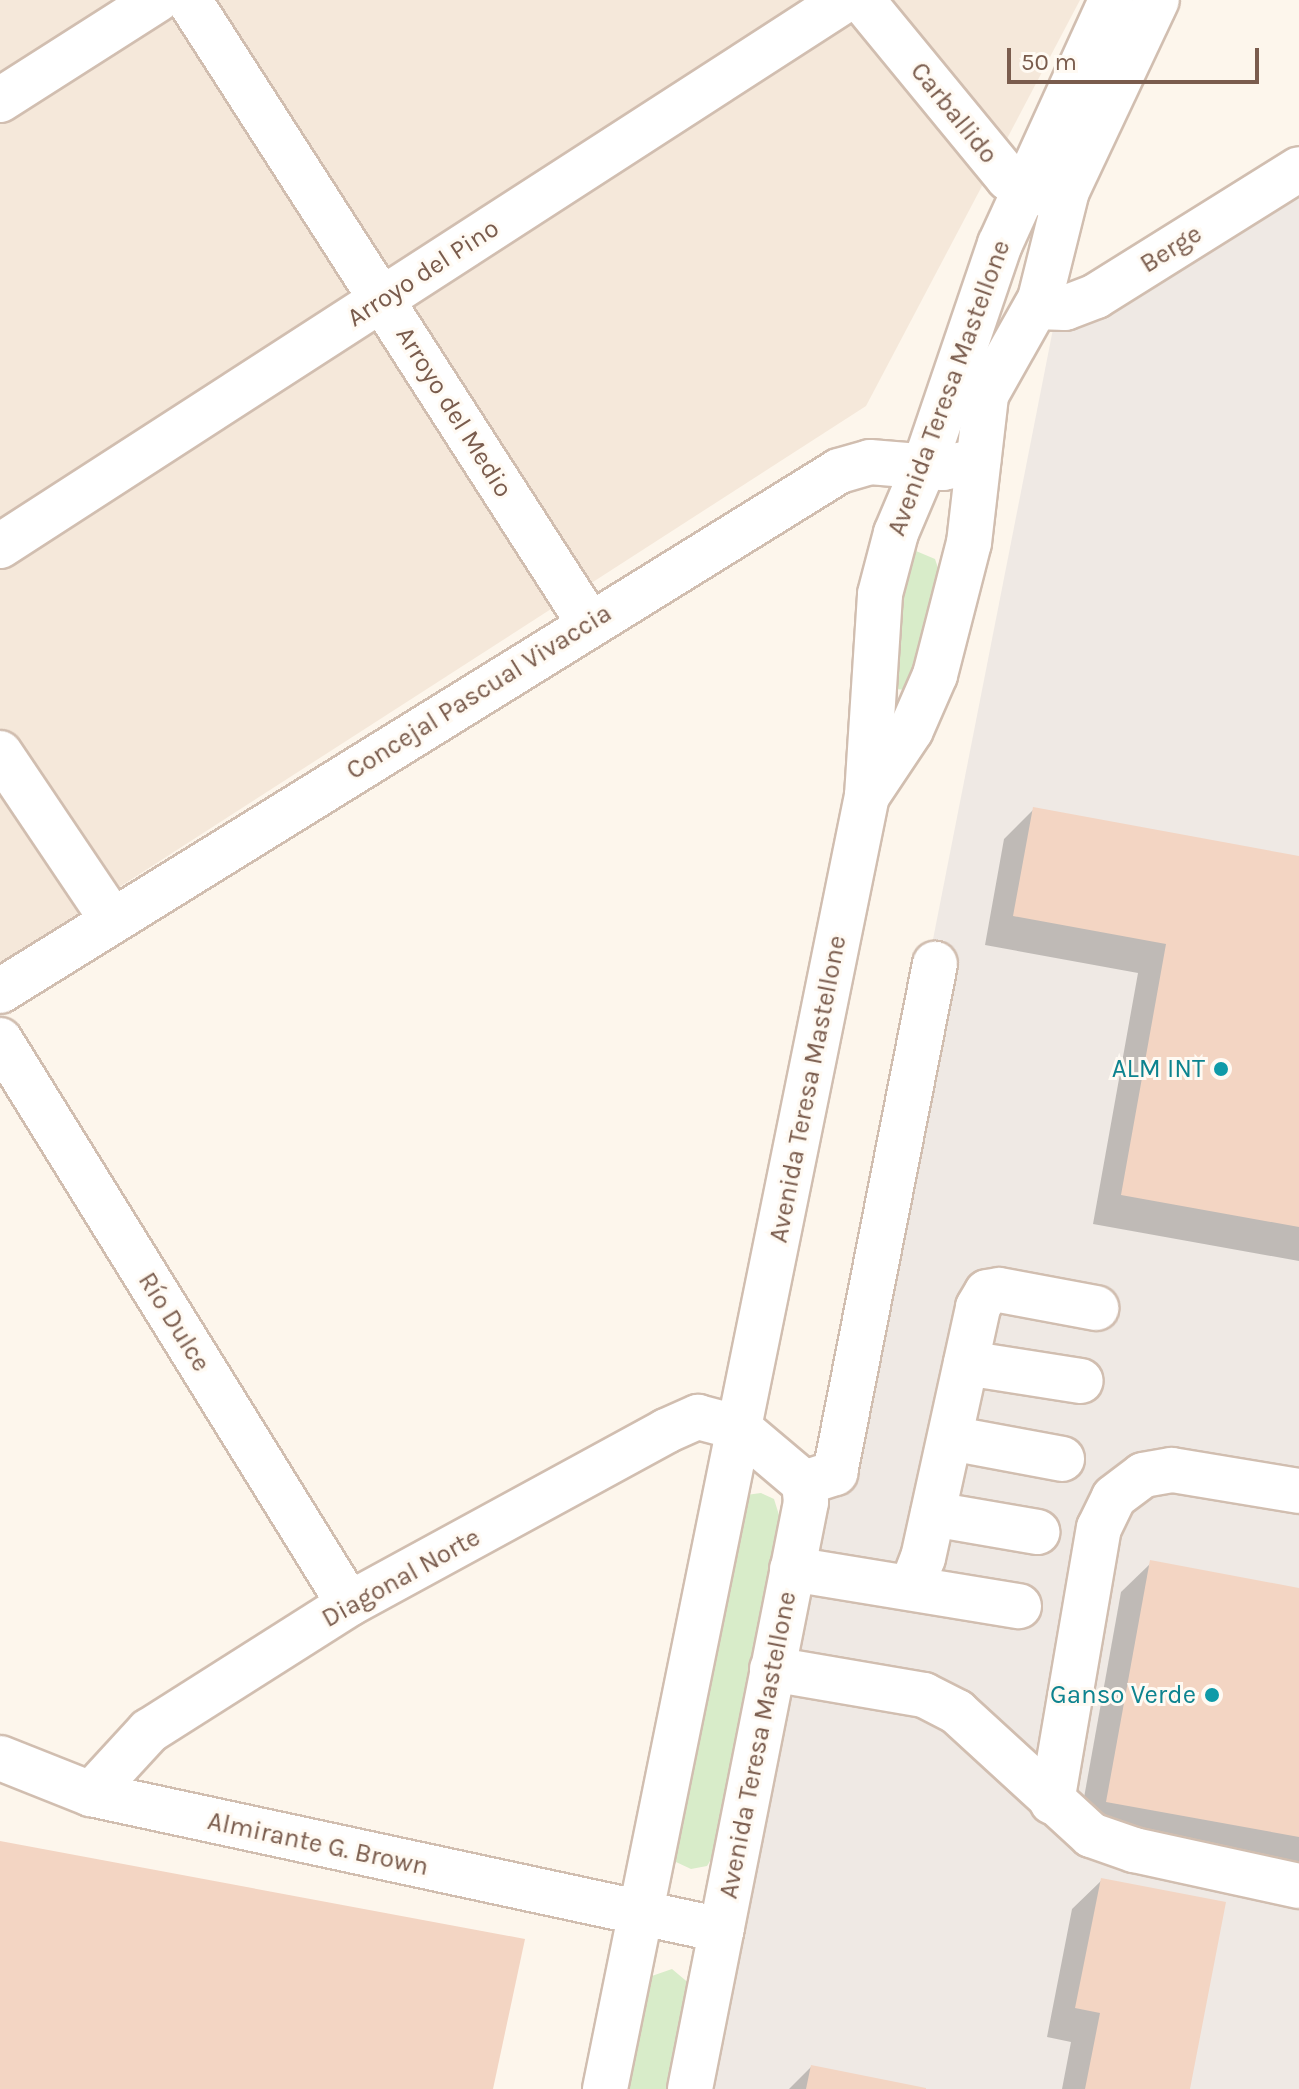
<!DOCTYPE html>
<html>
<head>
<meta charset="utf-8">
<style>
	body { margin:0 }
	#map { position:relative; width:1299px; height:2089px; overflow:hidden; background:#fdf6ec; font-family:Karla,sans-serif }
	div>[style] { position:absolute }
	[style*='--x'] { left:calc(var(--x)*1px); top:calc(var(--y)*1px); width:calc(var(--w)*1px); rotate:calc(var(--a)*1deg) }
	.residential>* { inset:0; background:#f5e8da }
	.industrial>* { inset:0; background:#efe9e4 }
	.green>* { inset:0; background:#d8ecc9 }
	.shadow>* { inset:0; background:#0003 }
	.building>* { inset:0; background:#f3d5c3 }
	.roads { filter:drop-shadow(2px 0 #d1beb0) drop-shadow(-2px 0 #d1beb0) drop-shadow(0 2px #d1beb0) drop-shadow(0 -2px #d1beb0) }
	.minor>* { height:44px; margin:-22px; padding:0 22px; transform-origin:22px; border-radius:22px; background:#fff }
	.dots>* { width:22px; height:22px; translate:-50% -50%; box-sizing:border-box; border:4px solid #fffaf3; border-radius:50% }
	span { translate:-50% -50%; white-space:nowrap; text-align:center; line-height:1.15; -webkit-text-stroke:6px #fffaf3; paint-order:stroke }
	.street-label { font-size:26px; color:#7a5c4d }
	.culture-label { font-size:26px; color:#0d838f }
	.right { translate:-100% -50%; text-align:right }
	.scale { position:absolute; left:1007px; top:48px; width:252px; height:36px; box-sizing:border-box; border:4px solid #7a5c4d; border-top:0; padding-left:10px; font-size:24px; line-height:28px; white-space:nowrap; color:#7a5c4d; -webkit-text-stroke:6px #fffaf3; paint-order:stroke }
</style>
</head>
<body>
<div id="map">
	<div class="residential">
		<div style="clip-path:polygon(0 0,1080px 0,866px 406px,0 964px)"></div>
	</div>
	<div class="industrial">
		<div style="clip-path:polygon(1299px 178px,1299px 2089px,707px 2089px,1053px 329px)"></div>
	</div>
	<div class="green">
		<div style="clip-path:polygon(916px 551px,935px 559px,939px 571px,917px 680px,906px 690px,896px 689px,902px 564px)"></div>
		<div style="clip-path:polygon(761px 1493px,774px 1499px,779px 1515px,715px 1853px,707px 1866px,691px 1869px,676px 1862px,672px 1844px,746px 1495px)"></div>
		<div style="clip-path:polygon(672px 1969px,691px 1985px,674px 2089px,623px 2089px,649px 1977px)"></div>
	</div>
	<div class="shadow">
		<div style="clip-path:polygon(1034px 809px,1299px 858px,1299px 1261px,1093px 1224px,1138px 973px,985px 945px,1004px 839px)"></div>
		<div style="clip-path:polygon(1151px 1563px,1299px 1590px,1299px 1871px,1078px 1831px,1121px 1592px)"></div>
		<div style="clip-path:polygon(1102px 1880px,1188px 2089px,1062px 2089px,1071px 2042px,1047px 2037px,1072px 1909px)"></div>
		<div style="clip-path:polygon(811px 2067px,923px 2089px,789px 2089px)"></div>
	</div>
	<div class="building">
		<div style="clip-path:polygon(1033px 807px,1299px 856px,1299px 1227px,1121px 1195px,1166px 944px,1013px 916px)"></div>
		<div style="clip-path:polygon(1150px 1560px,1299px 1588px,1299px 1837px,1106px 1802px)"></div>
		<div style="clip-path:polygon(0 1841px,525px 1939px,493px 2089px,0 2089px)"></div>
		<div style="clip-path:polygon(1101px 1878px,1226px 1902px,1190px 2089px,1085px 2089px,1100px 2013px,1075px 2008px)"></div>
		<div style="clip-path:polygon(811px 2065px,926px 2088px,926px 2089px,806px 2089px)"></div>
	</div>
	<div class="roads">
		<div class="minor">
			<div style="--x:189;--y:0;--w:740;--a:57.3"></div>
			<div style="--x:862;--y:0;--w:230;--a:50.6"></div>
			<div style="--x:1008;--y:178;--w:18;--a:38"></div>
			<div style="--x:1022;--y:189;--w:26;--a:13"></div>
			<div style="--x:0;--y:100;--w:186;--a:-32.5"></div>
			<div style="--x:1036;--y:307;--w:29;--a:2"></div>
			<div style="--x:1065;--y:308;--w:33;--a:-21"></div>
			<div style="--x:1096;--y:296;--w:239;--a:-32"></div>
			<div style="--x:0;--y:546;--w:1006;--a:-32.87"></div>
			<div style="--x:0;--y:753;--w:202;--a:56.1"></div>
			<div style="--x:867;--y:796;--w:79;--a:-56.3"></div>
			<div style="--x:911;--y:730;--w:60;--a:-66.4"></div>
			<div style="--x:935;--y:675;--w:136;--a:-75.6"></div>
			<div style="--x:969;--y:543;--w:149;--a:-83.4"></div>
			<div style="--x:986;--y:395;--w:110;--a:-60.6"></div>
			<div style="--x:1040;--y:299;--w:111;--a:-76"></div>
			<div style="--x:1067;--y:191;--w:211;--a:-64.8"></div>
			<div style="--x:0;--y:991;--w:987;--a:-31.79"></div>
			<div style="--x:839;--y:471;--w:32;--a:-16"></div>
			<div style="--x:870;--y:462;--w:73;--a:4.7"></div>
			<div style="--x:943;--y:468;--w:36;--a:-11"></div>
			<div style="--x:0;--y:1040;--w:663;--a:58.25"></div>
			<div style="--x:966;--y:1363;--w:116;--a:8.9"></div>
			<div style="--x:950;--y:1438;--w:114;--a:10.6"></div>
			<div style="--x:804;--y:1483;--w:33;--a:-18"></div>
			<div style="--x:835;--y:1473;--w:519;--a:-78.89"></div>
			<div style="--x:933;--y:1514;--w:106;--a:9.8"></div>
			<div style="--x:792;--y:1569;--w:230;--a:9.3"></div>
			<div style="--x:912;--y:1586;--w:30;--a:-69"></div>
			<div style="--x:923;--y:1558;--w:257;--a:-77.6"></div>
			<div style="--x:978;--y:1307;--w:17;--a:-59"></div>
			<div style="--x:987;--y:1292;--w:12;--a:-9"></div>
			<div style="--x:999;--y:1290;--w:99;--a:10.5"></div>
			<div style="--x:772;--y:1669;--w:154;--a:9.7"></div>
			<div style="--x:924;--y:1695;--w:37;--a:27"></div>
			<div style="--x:957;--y:1712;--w:182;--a:42.5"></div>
			<div style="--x:1091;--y:1835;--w:46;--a:19.2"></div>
			<div style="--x:1134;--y:1850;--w:169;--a:12.3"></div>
			<div style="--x:0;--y:1758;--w:98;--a:21.6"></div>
			<div style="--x:91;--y:1794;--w:645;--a:12.18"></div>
			<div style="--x:91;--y:1794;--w:86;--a:-47.4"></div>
			<div style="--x:149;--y:1731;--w:237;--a:-32.4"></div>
			<div style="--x:349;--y:1604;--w:361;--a:-28.6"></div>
			<div style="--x:666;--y:1431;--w:35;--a:-24"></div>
			<div style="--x:698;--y:1417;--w:42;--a:15"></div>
			<div style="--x:739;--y:1428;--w:85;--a:40.2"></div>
			<div style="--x:804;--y:1483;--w:19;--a:84"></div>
			<div style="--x:806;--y:1502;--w:598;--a:101.18"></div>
			<div style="--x:1052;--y:1802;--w:278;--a:-80.3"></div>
			<div style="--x:1099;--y:1528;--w:34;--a:-64"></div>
			<div style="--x:1114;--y:1497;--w:36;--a:-37"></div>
			<div style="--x:1143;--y:1475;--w:29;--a:-10"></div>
			<div style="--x:1172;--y:1470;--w:129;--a:9.4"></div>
			<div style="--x:605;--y:2089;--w:1319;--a:-78.55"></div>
			<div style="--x:867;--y:796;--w:202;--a:-86.3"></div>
			<div style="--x:880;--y:594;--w:63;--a:-75.3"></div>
			<div style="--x:896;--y:533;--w:72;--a:-67"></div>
			<div style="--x:924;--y:467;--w:236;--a:-71.2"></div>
			<div style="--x:1000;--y:244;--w:268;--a:-65.5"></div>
		</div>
	</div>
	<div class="dots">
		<div style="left:1221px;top:1069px;background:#0f9aa8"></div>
		<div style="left:1212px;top:1695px;background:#0f9aa8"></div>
	</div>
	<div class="street-label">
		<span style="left:954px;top:113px;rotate:51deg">Carballido</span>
		<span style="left:1171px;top:249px;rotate:-32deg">Berge</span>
		<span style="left:423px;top:273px;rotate:-33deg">Arroyo del Pino</span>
		<span style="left:949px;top:388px;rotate:-70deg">Avenida Teresa Mastellone</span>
		<span style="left:454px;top:412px;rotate:58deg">Arroyo del Medio</span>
		<span style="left:479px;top:692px;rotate:-32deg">Concejal Pascual Vivaccia</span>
		<span style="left:808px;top:1089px;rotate:-79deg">Avenida Teresa Mastellone</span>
		<span style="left:174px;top:1322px;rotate:58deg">Río Dulce</span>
		<span style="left:401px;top:1578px;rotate:-29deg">Diagonal Norte</span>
		<span style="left:758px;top:1745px;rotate:-79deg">Avenida Teresa Mastellone</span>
		<span style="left:318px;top:1844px;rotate:12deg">Almirante G. Brown</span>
	</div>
	<div class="culture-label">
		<span class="right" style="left:1205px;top:1069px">ALM INT</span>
		<span class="right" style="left:1196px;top:1695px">Ganso Verde</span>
	</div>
	<div class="scale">50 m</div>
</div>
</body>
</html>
